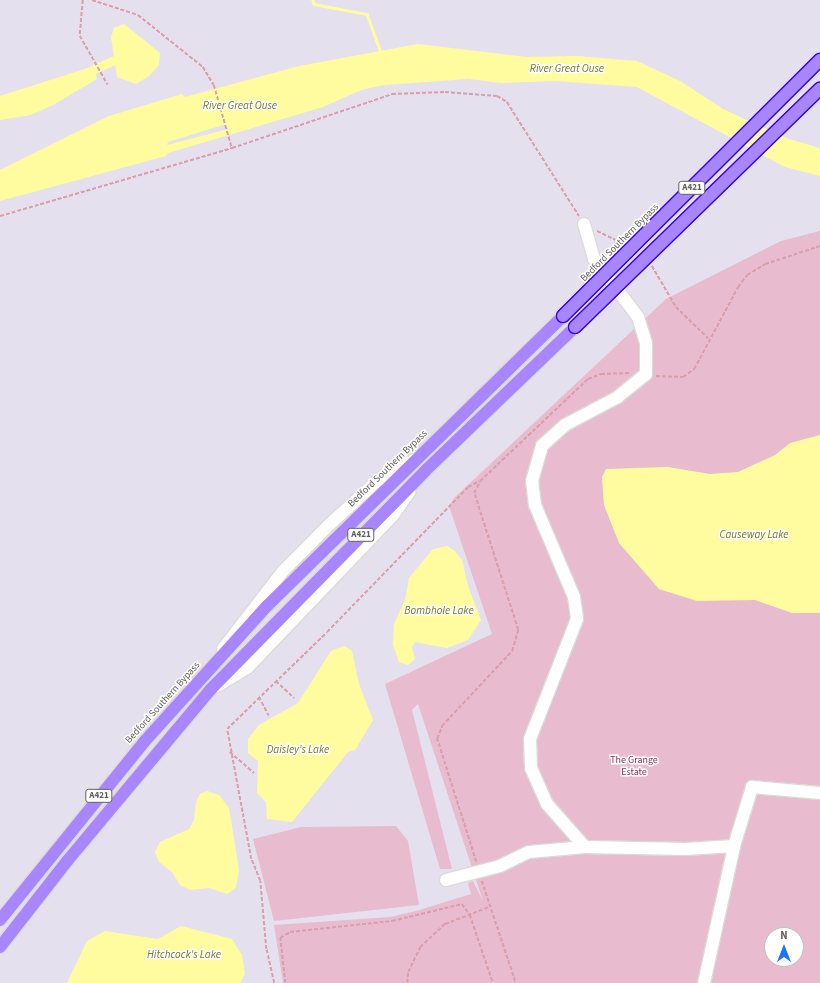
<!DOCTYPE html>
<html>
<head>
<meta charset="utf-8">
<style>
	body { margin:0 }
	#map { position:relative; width:820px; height:983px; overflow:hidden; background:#e5e0ee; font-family:"Source Sans 3",sans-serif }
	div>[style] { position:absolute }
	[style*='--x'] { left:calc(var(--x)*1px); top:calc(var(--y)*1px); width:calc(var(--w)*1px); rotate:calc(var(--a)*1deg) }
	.green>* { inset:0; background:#e8bbcf }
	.water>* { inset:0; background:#fffc9f }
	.stream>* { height:2.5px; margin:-1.25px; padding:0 1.25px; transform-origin:1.25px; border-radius:1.25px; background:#fffc9f }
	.canal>* { height:9px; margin:-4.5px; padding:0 4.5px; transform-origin:4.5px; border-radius:4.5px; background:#fffc9f }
	.path>* { height:1.5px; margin-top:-0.75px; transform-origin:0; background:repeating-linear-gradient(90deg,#da9da9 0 4px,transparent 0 6px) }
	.roads { filter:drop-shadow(1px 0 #dadcd4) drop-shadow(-1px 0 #dadcd4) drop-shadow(0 1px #dadcd4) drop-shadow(0 -1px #dadcd4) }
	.minor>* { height:12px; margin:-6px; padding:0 6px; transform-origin:6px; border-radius:6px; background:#fff }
	.highway>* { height:12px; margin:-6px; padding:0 6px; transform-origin:6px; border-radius:6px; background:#a886ff }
	.bridges { filter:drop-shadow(1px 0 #3500ee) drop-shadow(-1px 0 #3500ee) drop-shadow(0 1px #3500ee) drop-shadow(0 -1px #3500ee) }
	.highway-bridge>* { height:12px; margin:-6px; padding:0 6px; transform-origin:6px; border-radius:6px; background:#a886ff }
	span { translate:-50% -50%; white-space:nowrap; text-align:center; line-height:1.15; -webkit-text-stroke:3px #fff; paint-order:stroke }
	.shield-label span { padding:1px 3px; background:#fff; border:1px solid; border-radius:3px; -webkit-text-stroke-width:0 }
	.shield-label { font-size:9px; color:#626359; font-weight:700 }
	.street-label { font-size:10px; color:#626359 }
	.park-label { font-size:10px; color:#8c2f56 }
	.water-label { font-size:11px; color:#737727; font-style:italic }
	.north { position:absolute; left:764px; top:927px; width:40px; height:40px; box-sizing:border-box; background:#fff; border:1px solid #c0c1bd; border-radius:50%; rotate:0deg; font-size:11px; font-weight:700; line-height:16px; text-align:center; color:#626359 }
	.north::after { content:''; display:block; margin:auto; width:14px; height:18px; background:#1e72f6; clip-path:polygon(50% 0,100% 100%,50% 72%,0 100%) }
</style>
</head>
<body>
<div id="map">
	<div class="green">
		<div style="clip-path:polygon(evenodd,820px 231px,820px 983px,283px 983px,274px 925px,390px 917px,416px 911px,471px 894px,468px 883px,473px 881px,483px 901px,418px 704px,412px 710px,452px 869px,440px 869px,385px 684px,492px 634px,449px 506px,455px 497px,666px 299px,781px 241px,820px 231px,772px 935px,796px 935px,796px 959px,772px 959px,772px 935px)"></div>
		<div style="clip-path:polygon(396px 826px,408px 841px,419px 905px,274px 921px,253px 839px,301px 827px)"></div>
	</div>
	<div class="water">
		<div style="clip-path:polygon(124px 24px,160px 53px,159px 65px,149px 76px,136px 84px,117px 77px,111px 37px,114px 28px)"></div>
		<div style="clip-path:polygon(evenodd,418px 44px,526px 57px,577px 56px,637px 61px,680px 81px,723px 109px,789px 139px,820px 148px,820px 176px,785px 167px,637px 87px,555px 81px,501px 83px,469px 79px,384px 85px,361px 90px,323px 107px,168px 153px,166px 156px,0 201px,0 170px,109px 116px,182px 94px,185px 97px,299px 66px,418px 44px,223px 125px,228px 129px,167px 145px,168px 142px,223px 125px)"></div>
		<div style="clip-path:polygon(94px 66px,97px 79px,53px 105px,31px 115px,0 120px,0 96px)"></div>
		<div style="clip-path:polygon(820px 435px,820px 613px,792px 613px,755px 600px,697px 601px,659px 589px,619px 543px,604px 505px,602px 477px,606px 469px,668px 467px,710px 474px,738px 472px,775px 455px,790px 443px)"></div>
		<div style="clip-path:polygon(447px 546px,455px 551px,462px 560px,468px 586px,481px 620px,468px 640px,447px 648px,415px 642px,412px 647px,415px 659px,408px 665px,399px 662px,393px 645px,394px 624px,405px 600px,409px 578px,433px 549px)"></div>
		<div style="clip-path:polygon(344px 646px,352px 651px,359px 684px,373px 720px,355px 750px,348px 752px,292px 822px,267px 819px,266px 802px,257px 793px,258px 761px,248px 753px,248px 739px,259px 725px,298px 703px,331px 651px)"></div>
		<div style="clip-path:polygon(207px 791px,219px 795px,229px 808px,239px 870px,236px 888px,227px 894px,209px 888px,190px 890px,180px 885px,172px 872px,159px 862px,155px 852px,160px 842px,189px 829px,194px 820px,196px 802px,200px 794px)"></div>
		<div style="clip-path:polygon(181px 926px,232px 939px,242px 955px,245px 974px,240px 983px,67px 983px,87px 941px,105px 931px,158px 939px)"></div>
	</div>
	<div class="stream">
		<div style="--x:313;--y:0;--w:4;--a:76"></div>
		<div style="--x:314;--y:4;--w:54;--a:10.7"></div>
		<div style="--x:367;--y:14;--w:44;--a:69.9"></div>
	</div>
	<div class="canal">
		<div style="--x:94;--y:69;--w:22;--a:-24"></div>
	</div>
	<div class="path">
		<div style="--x:83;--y:0;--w:36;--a:95"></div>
		<div style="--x:80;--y:36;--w:56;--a:60.3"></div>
		<div style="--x:92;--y:0;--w:48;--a:18.1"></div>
		<div style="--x:138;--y:15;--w:83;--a:38.7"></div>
		<div style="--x:203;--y:67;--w:21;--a:59"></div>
		<div style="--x:214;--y:85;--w:66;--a:74.1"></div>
		<div style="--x:232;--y:148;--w:169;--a:-18.6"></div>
		<div style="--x:392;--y:94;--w:53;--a:-2.2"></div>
		<div style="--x:445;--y:92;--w:52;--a:4.4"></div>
		<div style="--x:497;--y:96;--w:12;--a:31"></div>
		<div style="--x:507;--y:102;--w:135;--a:57.7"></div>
		<div style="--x:0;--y:216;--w:242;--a:-16.3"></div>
		<div style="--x:597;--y:231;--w:28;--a:26"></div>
		<div style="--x:652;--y:266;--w:48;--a:59.7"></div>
		<div style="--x:676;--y:307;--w:45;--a:44.1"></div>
		<div style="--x:656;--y:376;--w:27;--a:2"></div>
		<div style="--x:683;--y:377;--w:14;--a:-36"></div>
		<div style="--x:694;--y:369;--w:93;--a:-61.8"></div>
		<div style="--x:738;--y:287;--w:15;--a:-53"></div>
		<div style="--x:747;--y:275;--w:21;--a:-31"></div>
		<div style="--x:765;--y:264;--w:58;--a:-18.1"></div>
		<div style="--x:276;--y:681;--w:25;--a:43"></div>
		<div style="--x:259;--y:697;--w:21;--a:62"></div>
		<div style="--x:230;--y:752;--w:32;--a:41"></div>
		<div style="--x:476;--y:862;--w:129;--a:-107.6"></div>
		<div style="--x:437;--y:739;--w:14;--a:-69"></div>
		<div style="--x:442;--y:726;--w:103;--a:-47"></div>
		<div style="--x:512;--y:651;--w:22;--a:-74"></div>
		<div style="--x:518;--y:630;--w:144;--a:-107.8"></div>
		<div style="--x:474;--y:493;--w:13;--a:-63"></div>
		<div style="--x:480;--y:481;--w:149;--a:-43.4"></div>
		<div style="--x:588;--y:379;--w:14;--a:-21"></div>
		<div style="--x:601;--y:374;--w:29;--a:-2"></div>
		<div style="--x:482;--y:881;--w:108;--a:71.6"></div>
		<div style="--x:274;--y:983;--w:35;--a:-103"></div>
		<div style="--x:266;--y:949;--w:68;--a:-95"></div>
		<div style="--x:260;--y:881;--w:24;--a:-112"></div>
		<div style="--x:251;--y:859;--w:132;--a:-100.5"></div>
		<div style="--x:227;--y:729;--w:139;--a:-44.1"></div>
		<div style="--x:327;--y:632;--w:202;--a:-45.8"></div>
		<div style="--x:468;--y:487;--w:13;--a:-27"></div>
		<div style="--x:285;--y:983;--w:45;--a:-96.3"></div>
		<div style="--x:280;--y:938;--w:12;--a:-31"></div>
		<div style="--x:290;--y:932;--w:103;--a:-6.2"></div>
		<div style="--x:392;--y:921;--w:72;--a:-13.7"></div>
		<div style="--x:462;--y:904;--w:14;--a:54"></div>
		<div style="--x:470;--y:915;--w:72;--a:71.3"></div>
		<div style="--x:407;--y:983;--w:11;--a:-85"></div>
		<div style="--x:408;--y:972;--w:28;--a:-64"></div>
		<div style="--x:420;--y:947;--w:34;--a:-43"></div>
		<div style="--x:445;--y:924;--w:47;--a:-21.1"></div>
	</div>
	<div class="roads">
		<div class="minor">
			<div style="--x:584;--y:224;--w:36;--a:74"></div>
			<div style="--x:594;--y:259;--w:73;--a:52.8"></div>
			<div style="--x:638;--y:317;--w:27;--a:73"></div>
			<div style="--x:646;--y:343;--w:31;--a:90"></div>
			<div style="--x:646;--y:374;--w:36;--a:141"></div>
			<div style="--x:618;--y:397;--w:60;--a:152.2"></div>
			<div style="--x:565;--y:425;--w:31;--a:138"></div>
			<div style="--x:542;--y:446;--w:36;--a:106"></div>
			<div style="--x:532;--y:481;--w:24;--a:83"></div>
			<div style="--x:535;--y:505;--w:100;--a:67"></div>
			<div style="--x:574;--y:597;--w:22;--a:82"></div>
			<div style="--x:577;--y:619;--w:129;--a:111.4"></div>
			<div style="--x:530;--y:739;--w:29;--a:88"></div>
			<div style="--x:531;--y:768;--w:39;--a:66"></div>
			<div style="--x:547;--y:804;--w:57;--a:48.5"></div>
			<div style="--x:223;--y:649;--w:98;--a:-52.4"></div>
			<div style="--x:283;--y:571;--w:66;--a:-45"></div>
			<div style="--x:330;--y:524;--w:62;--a:-42.4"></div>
			<div style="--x:376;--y:482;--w:44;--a:-30.1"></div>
			<div style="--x:217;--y:686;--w:35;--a:-31"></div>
			<div style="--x:247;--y:668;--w:211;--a:-46.3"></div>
			<div style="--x:393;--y:515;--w:29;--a:-55"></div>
			<div style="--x:446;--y:880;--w:56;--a:-14.5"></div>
			<div style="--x:500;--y:866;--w:32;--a:-26"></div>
			<div style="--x:529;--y:852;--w:56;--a:-5.1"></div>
			<div style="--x:585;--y:847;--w:101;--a:1.1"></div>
			<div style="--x:686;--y:849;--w:48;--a:-3.6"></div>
			<div style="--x:704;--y:983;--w:140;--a:-77.6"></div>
			<div style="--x:734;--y:846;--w:62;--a:-73"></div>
			<div style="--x:752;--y:787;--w:68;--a:5"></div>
		</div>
		<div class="highway">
			<div style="--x:0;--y:920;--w:229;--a:-51"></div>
			<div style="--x:144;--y:742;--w:183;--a:-47.9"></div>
			<div style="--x:267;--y:606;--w:414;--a:-44.4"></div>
			<div style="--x:0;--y:947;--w:110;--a:-52"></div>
			<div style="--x:68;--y:860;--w:223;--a:-50.1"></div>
			<div style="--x:211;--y:689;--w:305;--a:-45.5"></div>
			<div style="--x:425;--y:471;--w:208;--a:-43.8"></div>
		</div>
	</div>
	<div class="bridges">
		<div class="highway-bridge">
			<div style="--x:563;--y:316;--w:363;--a:-44.9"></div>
			<div style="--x:575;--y:327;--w:342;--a:-44.2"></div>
		</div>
	</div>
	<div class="shield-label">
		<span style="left:692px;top:188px">A421</span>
		<span style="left:361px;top:535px">A421</span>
		<span style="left:99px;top:796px">A421</span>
	</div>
	<div class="street-label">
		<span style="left:620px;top:243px;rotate:-45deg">Bedford Southern Bypass</span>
		<span style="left:388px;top:469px;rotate:-44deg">Bedford Southern Bypass</span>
		<span style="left:163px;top:703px;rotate:-48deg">Bedford Southern Bypass</span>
	</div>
	<div class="park-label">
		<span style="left:634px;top:766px">The Grange<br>Estate</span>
	</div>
	<div class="water-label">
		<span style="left:567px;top:69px">River Great Ouse</span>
		<span style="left:240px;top:106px">River Great Ouse</span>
		<span style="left:754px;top:535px">Causeway Lake</span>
		<span style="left:439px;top:611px">Bombhole Lake</span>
		<span style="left:298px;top:750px">Daisley's Lake</span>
		<span style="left:184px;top:955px">Hitchcock's Lake</span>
	</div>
	<div class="north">N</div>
</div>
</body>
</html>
